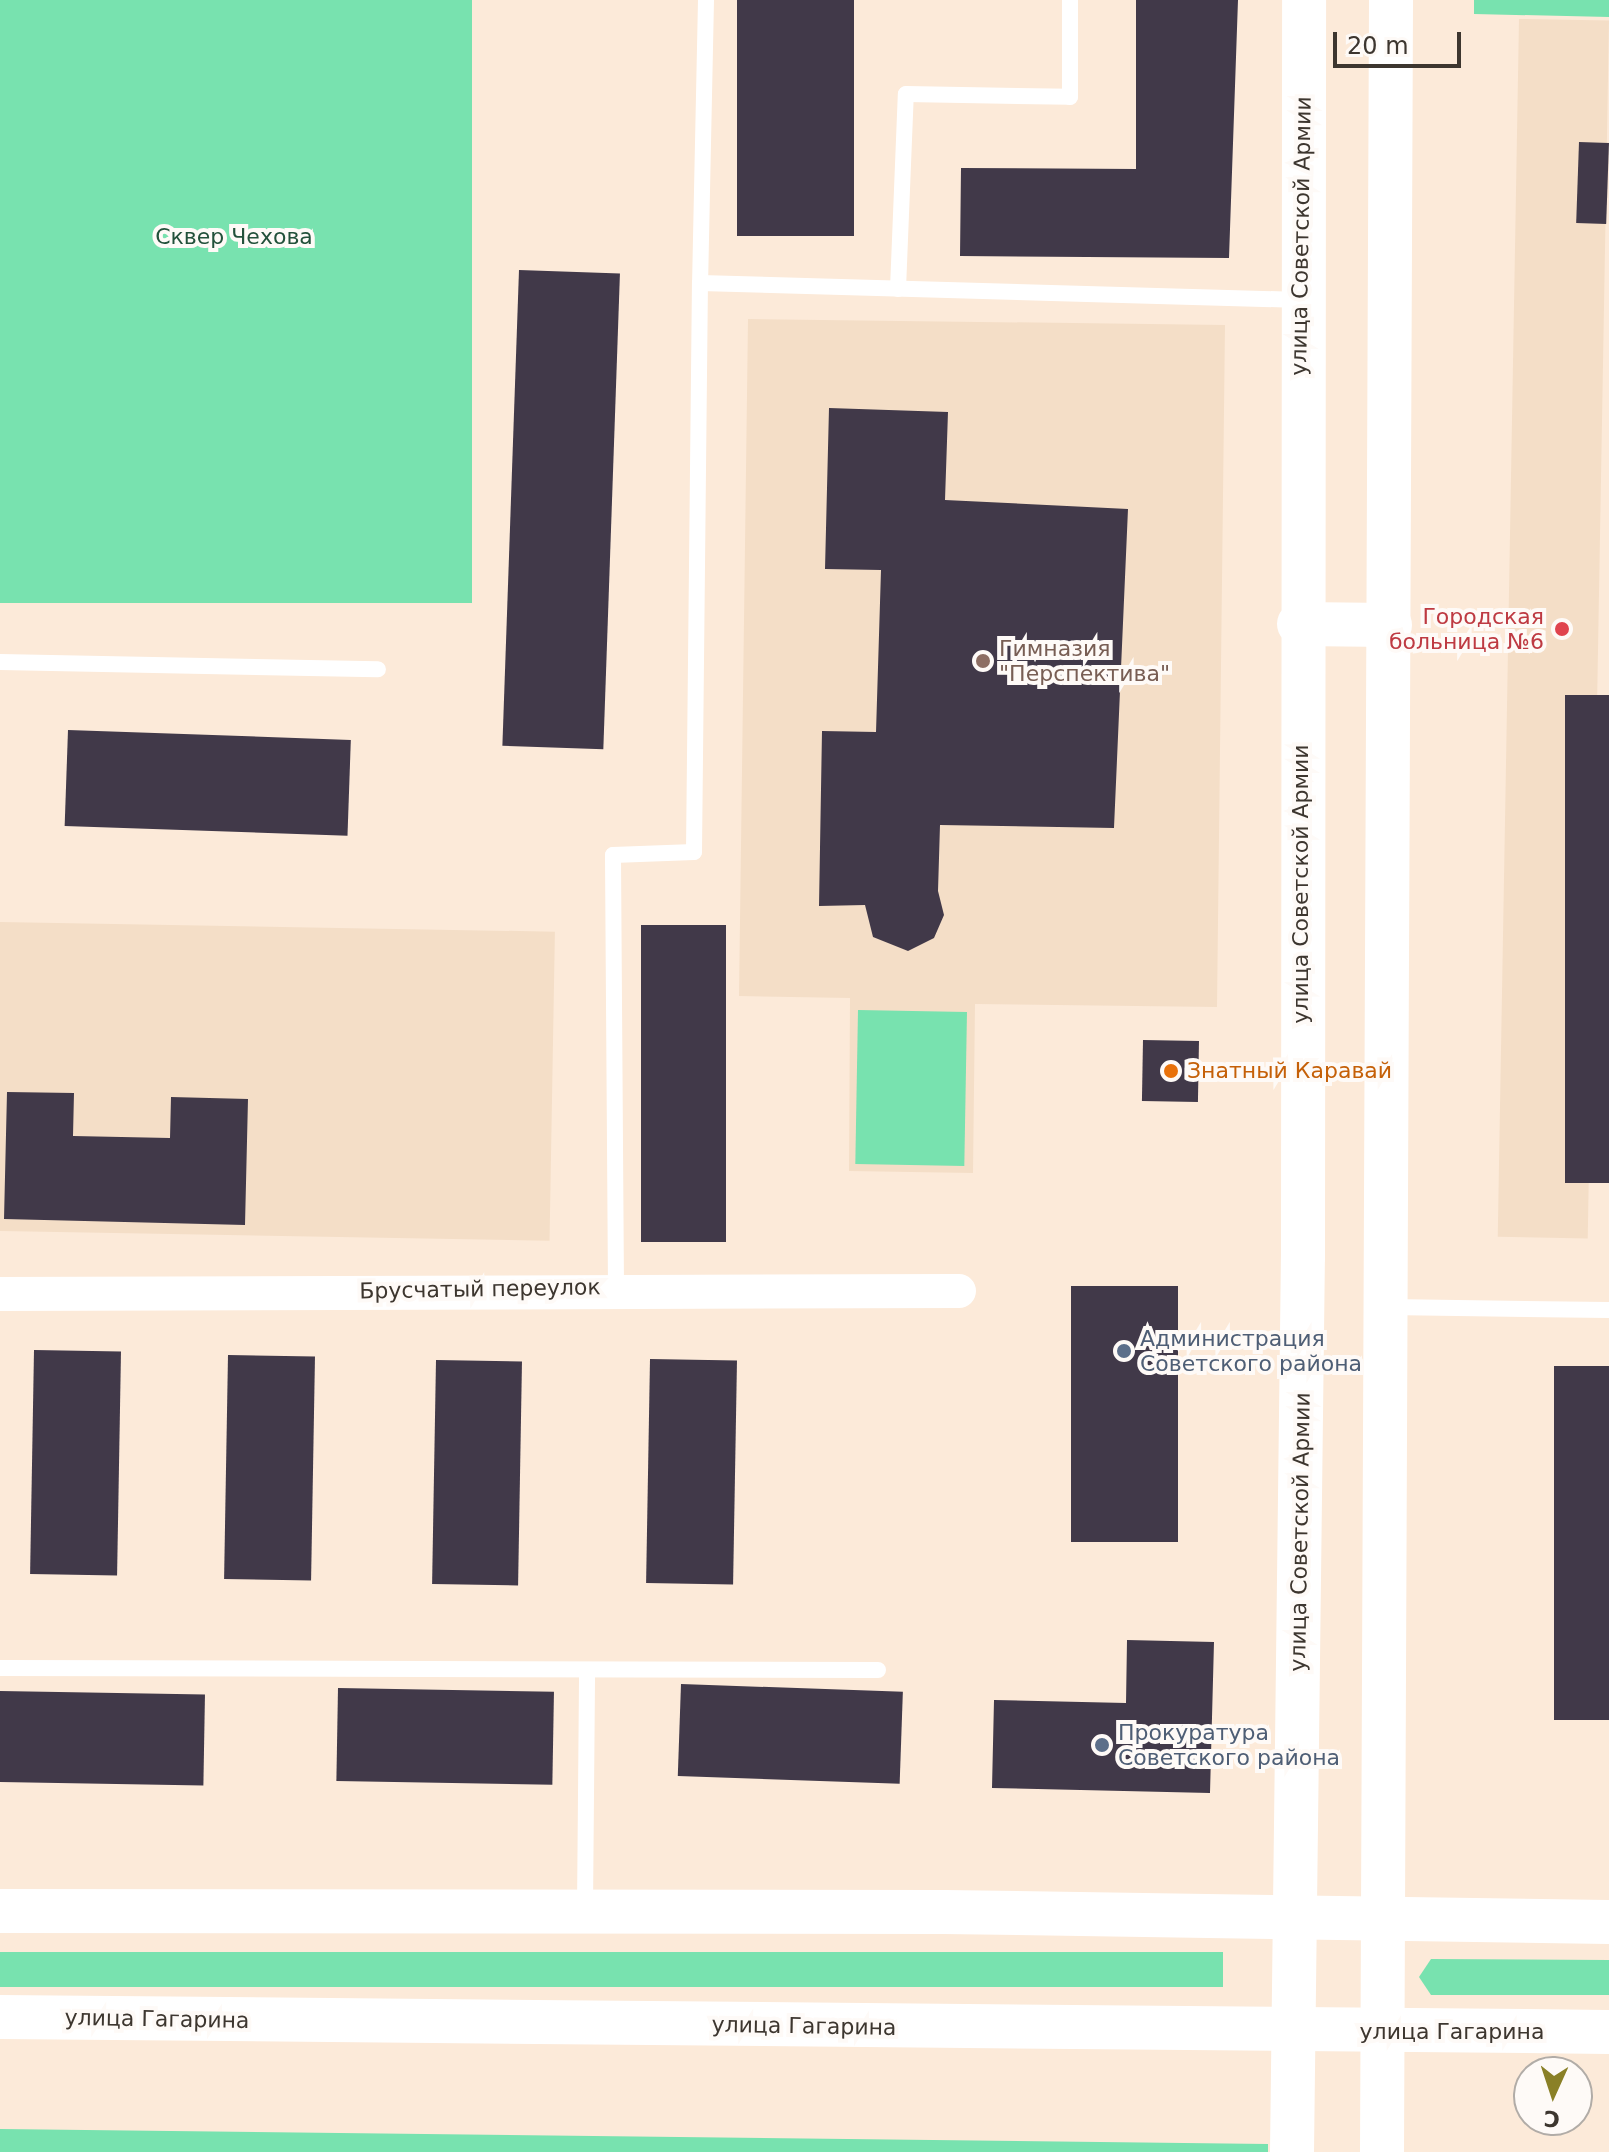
<!DOCTYPE html>
<html>
<head>
<meta charset="utf-8">
<style>
	body { margin:0 }
	#map { position:relative; width:1609px; height:2152px; overflow:hidden; background:#fcead9; font-family:"DejaVu Sans",sans-serif }
	div>[style] { position:absolute }
	[style*='--x'] { left:calc(var(--x)*1px); top:calc(var(--y)*1px); width:calc(var(--w)*1px); rotate:calc(var(--a)*1deg) }
	.built>* { inset:0; background:#f4dec7; transform-origin:0 0 }
	.green>* { inset:0; background:#78e2af; transform-origin:0 0 }
	.building>* { inset:0; background:#413949; transform-origin:0 0 }
	.service>* { height:16px; margin:-8px; padding:0 8px; transform-origin:8px; border-radius:8px; background:#fff }
	.minor>* { height:34px; margin:-17px; padding:0 17px; transform-origin:17px; border-radius:17px; background:#fff }
	.secondary>* { height:44px; margin:-22px; padding:0 22px; transform-origin:22px; border-radius:22px; background:#fff }
	.primary>* { height:44px; margin:-22px; padding:0 22px; transform-origin:22px; border-radius:22px; background:#fff }
	.dots>* { width:22px; height:22px; translate:-50% -50%; box-sizing:border-box; border:4px solid #fefaf7; border-radius:50% }
	span { translate:-50% -50%; white-space:nowrap; text-align:center; line-height:1.15; -webkit-text-stroke:8px #fefaf7; paint-order:stroke }
	.street-label { font-size:22px; color:#3d362f }
	.park-label { font-size:22px; color:#23513b }
	.health-label { font-size:22px; color:#be3a42 }
	.right { translate:-100% -50%; text-align:right }
	.education-label { font-size:22px; color:#785e54 }
	.left { translate:0 -50%; text-align:left }
	.food-label { font-size:22px; color:#c56008 }
	.service-label { font-size:22px; color:#4e5e75 }
	.north { position:absolute; left:1513px; top:2056px; width:80px; height:80px; box-sizing:border-box; background:#fefaf7; border:2px solid #b1aca7; border-radius:50%; rotate:183deg; font-size:22px; font-weight:700; line-height:32px; text-align:center; color:#3d362f }
	.north::after { content:''; display:block; margin:auto; width:28px; height:36px; background:#8a8027; clip-path:polygon(50% 0,100% 100%,50% 72%,0 100%) }
	.scale { position:absolute; left:1333px; top:32px; width:128px; height:36px; box-sizing:border-box; border:4px solid #3d362f; border-top:0; padding-left:10px; font-size:24px; line-height:28px; white-space:nowrap; color:#3d362f; -webkit-text-stroke:6px #fefaf7; paint-order:stroke }
</style>
</head>
<body>
<div id="map">
	<div class="built">
		<div style="left:1519px;top:19px;width:90px;height:1218px;rotate:1deg"></div>
		<div style="clip-path:polygon(748px 319px,1225px 325px,1217px 1007px,975px 1004px,973px 1173px,849px 1171px,850px 998px,739px 996px)"></div>
		<div style="left:0;top:922px;width:555px;height:309px;rotate:1deg"></div>
	</div>
	<div class="green">
		<div style="left:0;top:0;width:472px;height:603px"></div>
		<div style="clip-path:polygon(1474px 0,1609px 0,1609px 17px,1474px 14px)"></div>
		<div style="left:858px;top:1010px;width:109px;height:154px;rotate:1deg"></div>
		<div style="left:1223px;top:1952px;width:35px;height:1223px;rotate:90deg"></div>
		<div style="clip-path:polygon(1431px 1959px,1609px 1960px,1609px 1995px,1431px 1995px,1419px 1977px)"></div>
		<div style="clip-path:polygon(0 2129px,1268px 2144px,1268px 2152px,0 2152px)"></div>
	</div>
	<div class="building">
		<div style="left:737px;top:0;width:117px;height:236px"></div>
		<div style="clip-path:polygon(1136px 0,1238px 0,1229px 258px,960px 256px,961px 168px,1136px 169px)"></div>
		<div style="left:1579px;top:142px;width:30px;height:81px;rotate:2deg"></div>
		<div style="left:519px;top:270px;width:101px;height:476px;rotate:2deg"></div>
		<div style="clip-path:polygon(829px 408px,948px 412px,945px 500px,1128px 509px,1114px 828px,940px 825px,938px 891px,944px 915px,934px 938px,908px 951px,873px 937px,865px 905px,819px 906px,822px 731px,876px 732px,881px 570px,825px 569px)"></div>
		<div style="left:1565px;top:695px;width:44px;height:488px"></div>
		<div style="left:68px;top:730px;width:283px;height:96px;rotate:2deg"></div>
		<div style="left:641px;top:925px;width:85px;height:317px"></div>
		<div style="left:1143px;top:1040px;width:56px;height:61px;rotate:1deg"></div>
		<div style="clip-path:polygon(7px 1092px,74px 1093px,73px 1136px,170px 1138px,171px 1097px,248px 1099px,245px 1225px,4px 1219px)"></div>
		<div style="left:1071px;top:1286px;width:107px;height:256px"></div>
		<div style="left:34px;top:1350px;width:87px;height:224px;rotate:1deg"></div>
		<div style="left:228px;top:1355px;width:87px;height:224px;rotate:1deg"></div>
		<div style="left:650px;top:1359px;width:87px;height:224px;rotate:1deg"></div>
		<div style="left:436px;top:1360px;width:86px;height:224px;rotate:1deg"></div>
		<div style="left:1609px;top:1366px;width:354px;height:55px;rotate:90deg"></div>
		<div style="clip-path:polygon(1127px 1640px,1214px 1642px,1210px 1793px,992px 1788px,994px 1700px,1126px 1703px)"></div>
		<div style="left:681px;top:1684px;width:222px;height:92px;rotate:2deg"></div>
		<div style="left:338px;top:1688px;width:216px;height:93px;rotate:1deg"></div>
		<div style="left:0;top:1691px;width:205px;height:91px;rotate:1deg"></div>
	</div>
	<div class="service">
		<div style="--x:706;--y:0;--w:283;--a:91.2"></div>
		<div style="--x:700;--y:283;--w:600;--a:1.62"></div>
		<div style="--x:898;--y:289;--w:195;--a:-87.7"></div>
		<div style="--x:906;--y:94;--w:164;--a:1"></div>
		<div style="--x:1070;--y:97;--w:97;--a:-90"></div>
		<div style="--x:0;--y:662;--w:378;--a:1.1"></div>
		<div style="--x:616;--y:1288;--w:433;--a:-90.4"></div>
		<div style="--x:613;--y:855;--w:81;--a:-2.1"></div>
		<div style="--x:694;--y:852;--w:569;--a:-89.4"></div>
		<div style="--x:1388;--y:1307;--w:221;--a:0.8"></div>
		<div style="--x:0;--y:1668;--w:878;--a:0.13"></div>
		<div style="--x:585;--y:1909;--w:238;--a:-89.5"></div>
	</div>
	<div class="minor">
		<div style="--x:0;--y:1294;--w:959;--a:-0.18"></div>
	</div>
	<div class="secondary">
		<div style="--x:1299;--y:624;--w:91;--a:0.6"></div>
		<div style="--x:1292;--y:2152;--w:895;--a:-89.3"></div>
		<div style="--x:1303;--y:1257;--w:1257;--a:-89.95"></div>
		<div style="--x:1382;--y:2152;--w:2152;--a:-89.76"></div>
	</div>
	<div class="primary">
		<div style="--x:0;--y:1911;--w:944;--a:0.06"></div>
		<div style="--x:944;--y:1912;--w:665;--a:0.86"></div>
		<div style="--x:0;--y:2017;--w:1609;--a:0.53"></div>
	</div>
	<div class="dots">
		<div style="left:1562px;top:629px;background:#e0444e"></div>
		<div style="left:983px;top:661px;background:#8d6e63"></div>
		<div style="left:1171px;top:1071px;background:#e8710a"></div>
		<div style="left:1124px;top:1351px;background:#5c6f8a"></div>
		<div style="left:1102px;top:1745px;background:#5c6f8a"></div>
	</div>
	<div class="street-label">
		<span style="left:1301px;top:236px;rotate:-89deg">улица Советской Армии</span>
		<span style="left:1301px;top:884px;rotate:-90deg">улица Советской Армии</span>
		<span style="left:480px;top:1289px;rotate:-1deg">Брусчатый переулок</span>
		<span style="left:1300px;top:1532px;rotate:-89deg">улица Советской Армии</span>
		<span style="left:157px;top:2019px;rotate:1deg">улица Гагарина</span>
		<span style="left:804px;top:2026px;rotate:1deg">улица Гагарина</span>
		<span style="left:1452px;top:2032px">улица Гагарина</span>
	</div>
	<div class="park-label">
		<span style="left:234px;top:237px">Сквер Чехова</span>
	</div>
	<div class="health-label">
		<span class="right" style="left:1544px;top:629px">Городская<br>больница №6</span>
	</div>
	<div class="education-label">
		<span class="left" style="left:999px;top:661px">Гимназия<br>"Перспектива"</span>
	</div>
	<div class="food-label">
		<span class="left" style="left:1187px;top:1071px">Знатный Каравай</span>
	</div>
	<div class="service-label">
		<span class="left" style="left:1140px;top:1351px">Администрация<br>Советского района</span>
		<span class="left" style="left:1118px;top:1745px">Прокуратура<br>Советского района</span>
	</div>
	<div class="north">С</div>
	<div class="scale">20 m</div>
</div>
</body>
</html>
